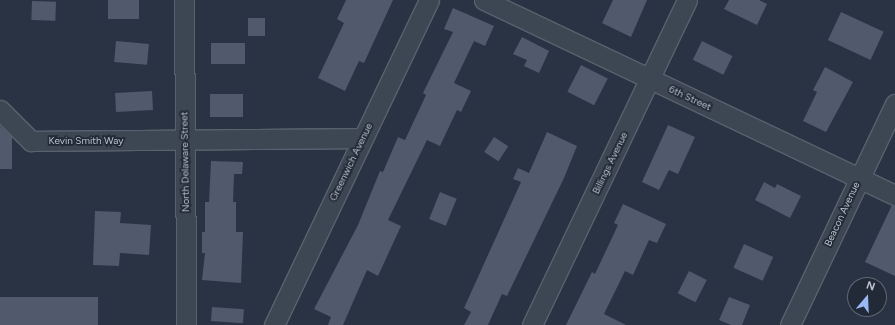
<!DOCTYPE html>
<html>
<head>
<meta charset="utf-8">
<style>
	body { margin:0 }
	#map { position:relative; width:895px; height:325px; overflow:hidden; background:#293343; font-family:Figtree,sans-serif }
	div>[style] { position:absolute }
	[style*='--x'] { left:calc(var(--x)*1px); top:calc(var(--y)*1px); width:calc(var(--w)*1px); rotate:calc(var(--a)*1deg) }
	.building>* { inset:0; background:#505a6c; transform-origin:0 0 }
	.roads { filter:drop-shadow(1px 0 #59616d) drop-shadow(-1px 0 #59616d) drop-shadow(0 1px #59616d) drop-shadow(0 -1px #59616d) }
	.street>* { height:19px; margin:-9.5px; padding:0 9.5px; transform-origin:9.5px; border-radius:9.5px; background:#3d4653 }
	span { translate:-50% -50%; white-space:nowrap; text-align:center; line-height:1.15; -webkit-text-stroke:3.5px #222a38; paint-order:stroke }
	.street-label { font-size:10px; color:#bbc1cc }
	.north { position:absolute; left:847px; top:277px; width:40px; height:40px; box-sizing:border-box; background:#222a38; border:1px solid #5f6673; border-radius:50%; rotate:19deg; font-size:11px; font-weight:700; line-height:16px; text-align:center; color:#bbc1cc }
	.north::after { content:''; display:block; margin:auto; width:14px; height:18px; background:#98b9f4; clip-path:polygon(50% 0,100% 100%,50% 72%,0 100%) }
</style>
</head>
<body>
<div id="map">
	<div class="building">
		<div style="left:108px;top:0;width:31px;height:19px"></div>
		<div style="clip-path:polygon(346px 0,393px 0,364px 63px,359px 61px,345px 91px,318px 78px,344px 23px,337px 19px)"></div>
		<div style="clip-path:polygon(613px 0,647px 0,631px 37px,602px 23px)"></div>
		<div style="clip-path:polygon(729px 0,759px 0,767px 4px,757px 25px,724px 9px)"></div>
		<div style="left:32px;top:1px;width:24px;height:19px;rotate:2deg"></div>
		<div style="clip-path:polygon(453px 8px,494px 26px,485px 46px,474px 41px,454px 83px,471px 91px,461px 112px,457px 110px,440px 146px,427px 140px,388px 220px,401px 226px,378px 276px,367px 270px,343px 325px,328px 325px,331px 317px,314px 309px,358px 225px,380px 171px,383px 172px,398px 137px,405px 140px,426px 95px,423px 93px,453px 32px,444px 29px)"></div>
		<div style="left:841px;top:12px;width:47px;height:31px;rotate:25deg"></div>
		<div style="left:248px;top:18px;width:17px;height:18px"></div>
		<div style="clip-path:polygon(522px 37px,549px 51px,539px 73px,524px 66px,527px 60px,513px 54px)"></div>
		<div style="left:116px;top:41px;width:33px;height:21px;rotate:5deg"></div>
		<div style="left:702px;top:41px;width:34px;height:21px;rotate:26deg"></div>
		<div style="left:211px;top:43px;width:34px;height:21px"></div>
		<div style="left:581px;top:65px;width:30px;height:30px;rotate:27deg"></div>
		<div style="clip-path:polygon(825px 67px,853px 82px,826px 132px,803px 121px,817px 92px,813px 90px)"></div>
		<div style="left:152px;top:91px;width:19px;height:37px;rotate:87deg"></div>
		<div style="left:243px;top:94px;width:23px;height:33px;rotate:90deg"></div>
		<div style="clip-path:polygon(668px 125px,695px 137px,678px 174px,669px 170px,659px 190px,642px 182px)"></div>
		<div style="clip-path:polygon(0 126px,12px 137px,12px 169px,0 169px)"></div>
		<div style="clip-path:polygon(547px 132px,577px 146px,564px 178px,507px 296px,502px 294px,488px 325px,464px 325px,471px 312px,464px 308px,521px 182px,513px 179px,518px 168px,529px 173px)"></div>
		<div style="left:494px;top:137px;width:17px;height:18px;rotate:33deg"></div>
		<div style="clip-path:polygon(211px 161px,243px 162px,242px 174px,234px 174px,233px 202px,236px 202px,236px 232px,243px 232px,241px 283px,202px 280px,205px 253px,202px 253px,202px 232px,205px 232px,205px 202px,209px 202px)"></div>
		<div style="clip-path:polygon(764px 182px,775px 188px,777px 184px,801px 196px,790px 218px,755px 200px)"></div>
		<div style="left:440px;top:192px;width:18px;height:29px;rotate:22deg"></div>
		<div style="clip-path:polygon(623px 204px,666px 224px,657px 243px,649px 240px,633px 275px,625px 271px,604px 314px,626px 325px,566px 325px,592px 272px,595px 274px,618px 225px,614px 223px)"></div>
		<div style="clip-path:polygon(892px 205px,895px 206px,895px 276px,865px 262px)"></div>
		<div style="clip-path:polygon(95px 211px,121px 212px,120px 223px,151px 225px,149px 255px,120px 253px,119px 266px,93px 265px)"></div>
		<div style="left:744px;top:244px;width:32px;height:26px;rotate:24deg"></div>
		<div style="left:689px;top:271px;width:20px;height:25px;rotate:27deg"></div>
		<div style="left:0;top:297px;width:98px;height:28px"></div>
		<div style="clip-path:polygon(729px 297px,750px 305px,742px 325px,731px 325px,719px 320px)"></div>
		<div style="left:212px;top:307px;width:32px;height:14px;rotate:4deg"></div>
	</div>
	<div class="roads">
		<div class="street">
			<div style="--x:184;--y:0;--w:325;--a:89.6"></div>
			<div style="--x:484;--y:0;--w:455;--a:25.4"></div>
			<div style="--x:0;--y:110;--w:44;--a:45"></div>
			<div style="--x:31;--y:141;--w:332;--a:-0.5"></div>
			<div style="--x:274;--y:325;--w:360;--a:-64.5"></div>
			<div style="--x:532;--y:325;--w:360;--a:-64.5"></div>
			<div style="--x:790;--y:325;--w:245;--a:-64.6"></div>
		</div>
	</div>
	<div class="street-label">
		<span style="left:690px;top:98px;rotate:25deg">6th Street</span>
		<span style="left:86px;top:141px">Kevin Smith Way</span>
		<span style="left:185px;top:162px;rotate:-91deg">North Delaware Street</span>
		<span style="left:351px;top:162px;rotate:-64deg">Greenwich Avenue</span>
		<span style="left:610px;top:163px;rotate:-64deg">Billings Avenue</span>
		<span style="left:842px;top:214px;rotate:-65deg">Beacon Avenue</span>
	</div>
	<div class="north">N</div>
</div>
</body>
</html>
